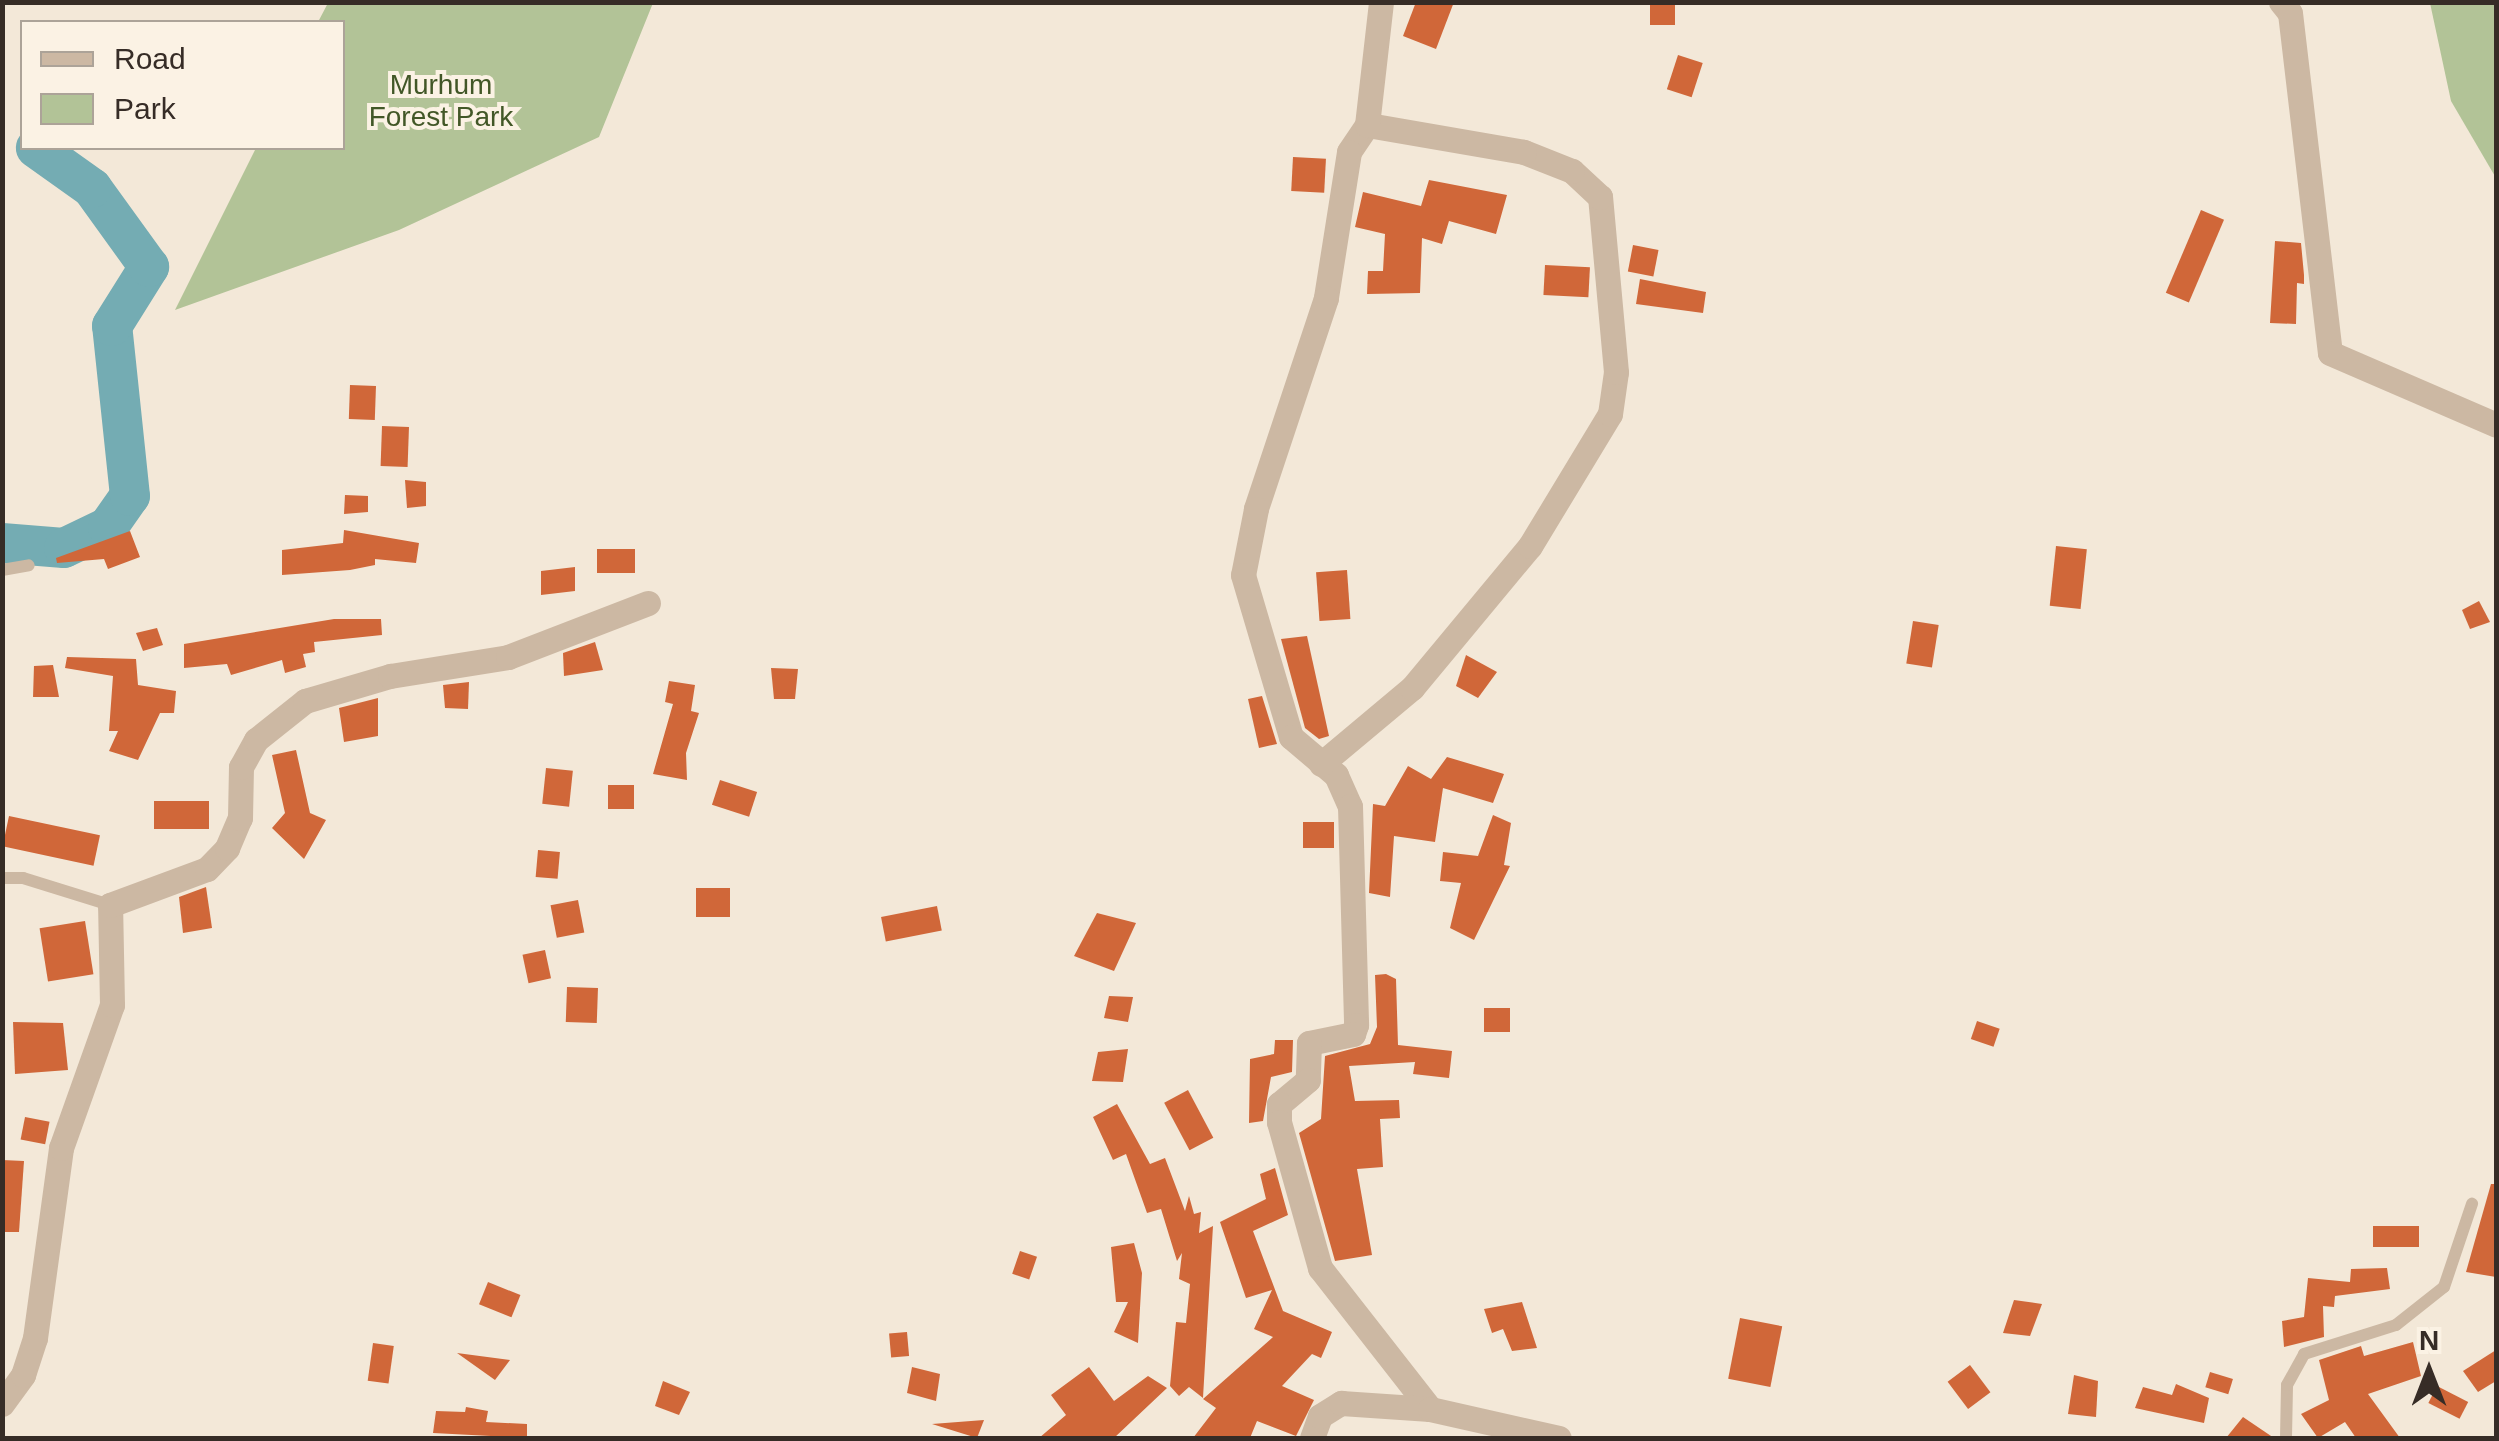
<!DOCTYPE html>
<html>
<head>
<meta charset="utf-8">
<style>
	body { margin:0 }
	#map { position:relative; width:2499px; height:1441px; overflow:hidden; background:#f3e8d8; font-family:Helvetica,sans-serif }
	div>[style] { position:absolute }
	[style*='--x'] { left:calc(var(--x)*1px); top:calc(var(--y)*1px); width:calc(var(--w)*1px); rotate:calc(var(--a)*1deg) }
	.green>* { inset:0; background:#b2c397 }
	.river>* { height:40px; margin:-20px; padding:0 20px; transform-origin:20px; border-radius:20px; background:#74acb3 }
	.building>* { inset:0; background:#d06739; transform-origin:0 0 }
	.lane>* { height:12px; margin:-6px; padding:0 6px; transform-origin:6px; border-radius:6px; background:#ccb8a3 }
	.street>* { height:25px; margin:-12.5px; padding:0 12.5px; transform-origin:12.5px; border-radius:12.5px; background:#ccb8a3 }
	span { translate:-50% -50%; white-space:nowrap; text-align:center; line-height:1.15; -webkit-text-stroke:8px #fbf2e4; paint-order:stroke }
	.park-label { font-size:28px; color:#425727 }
	.frame { position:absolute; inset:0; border:5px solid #362c26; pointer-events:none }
	.legend { position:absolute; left:20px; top:20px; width:325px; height:130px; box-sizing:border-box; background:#fbf2e4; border:2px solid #aca398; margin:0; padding:12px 18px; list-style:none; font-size:30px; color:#362c26 }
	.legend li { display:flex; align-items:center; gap:20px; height:50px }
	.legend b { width:50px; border:2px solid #aca398 }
	.north { position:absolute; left:2379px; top:1321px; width:100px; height:100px; -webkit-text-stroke:8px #fbf2e4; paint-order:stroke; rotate:0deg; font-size:28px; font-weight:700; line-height:40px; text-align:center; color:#362c26 }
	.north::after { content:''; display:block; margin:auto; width:35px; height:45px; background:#362c26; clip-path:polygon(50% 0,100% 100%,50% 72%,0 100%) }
</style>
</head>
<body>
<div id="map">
	<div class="green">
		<div style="clip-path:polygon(328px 3px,653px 3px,599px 137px,399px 230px,175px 310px,256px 148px,342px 148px,342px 22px,318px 22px)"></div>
		<div style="clip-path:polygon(2430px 3px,2496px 3px,2496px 178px,2451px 101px)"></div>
	</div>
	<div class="river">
		<div style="--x:2;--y:543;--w:62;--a:4.6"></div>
		<div style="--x:64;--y:548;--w:49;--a:-25.5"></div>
		<div style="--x:108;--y:527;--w:38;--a:-55"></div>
		<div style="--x:130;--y:496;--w:171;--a:-96"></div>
		<div style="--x:112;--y:326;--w:70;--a:-57.9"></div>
		<div style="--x:149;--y:267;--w:97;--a:-125.8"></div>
		<div style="--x:92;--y:188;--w:69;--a:-144.5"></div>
	</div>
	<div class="building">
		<div style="clip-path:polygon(1416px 2px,1454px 2px,1436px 49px,1403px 36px)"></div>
		<div style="left:1650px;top:2px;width:25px;height:23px"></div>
		<div style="left:1678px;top:55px;width:26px;height:36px;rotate:18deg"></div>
		<div style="left:1293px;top:157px;width:33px;height:34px;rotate:3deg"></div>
		<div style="clip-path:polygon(1429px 180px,1507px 195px,1496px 234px,1449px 221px,1442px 244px,1422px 238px,1420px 293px,1367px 294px,1368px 271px,1383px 271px,1385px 234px,1355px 227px,1363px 192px,1421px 206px)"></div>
		<div style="left:2201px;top:210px;width:25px;height:90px;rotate:23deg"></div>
		<div style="clip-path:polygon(2275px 241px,2301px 243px,2304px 275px,2304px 284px,2297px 283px,2296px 324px,2270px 323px)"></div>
		<div style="left:1633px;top:245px;width:26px;height:27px;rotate:11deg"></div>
		<div style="left:1545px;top:265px;width:45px;height:30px;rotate:3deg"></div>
		<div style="clip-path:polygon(1640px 279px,1706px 292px,1703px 313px,1636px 304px)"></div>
		<div style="left:350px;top:385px;width:26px;height:34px;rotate:2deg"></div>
		<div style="left:382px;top:426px;width:27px;height:40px;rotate:2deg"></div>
		<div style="clip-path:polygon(405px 480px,426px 482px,426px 506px,407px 508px)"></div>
		<div style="clip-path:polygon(345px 495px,368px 496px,368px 512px,344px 514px)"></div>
		<div style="clip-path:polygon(344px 530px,419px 543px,416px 563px,375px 559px,375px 565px,350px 570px,282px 575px,282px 550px,343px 543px)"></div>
		<div style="clip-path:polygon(130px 531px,140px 557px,108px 569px,104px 559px,57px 563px,56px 558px)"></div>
		<div style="left:2056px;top:546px;width:31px;height:60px;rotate:6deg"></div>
		<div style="left:597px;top:549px;width:38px;height:24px"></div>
		<div style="clip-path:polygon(575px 567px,575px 591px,541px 595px,541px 571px)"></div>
		<div style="left:1347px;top:570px;width:49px;height:31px;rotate:86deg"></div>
		<div style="clip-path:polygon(2479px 601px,2490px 622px,2470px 629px,2462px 610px)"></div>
		<div style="clip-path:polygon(334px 619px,381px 619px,382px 635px,314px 642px,315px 652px,303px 654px,306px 667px,285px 673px,282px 660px,231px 675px,227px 664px,184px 668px,184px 644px)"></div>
		<div style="left:1913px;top:621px;width:26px;height:43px;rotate:9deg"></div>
		<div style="clip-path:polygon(157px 628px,163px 645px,143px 651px,136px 633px)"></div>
		<div style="clip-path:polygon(1307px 636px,1329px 736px,1319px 739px,1305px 728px,1281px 639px)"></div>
		<div style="clip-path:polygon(595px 642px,603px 670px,564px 676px,563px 653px)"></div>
		<div style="clip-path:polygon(1466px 655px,1497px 672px,1478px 698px,1456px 686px)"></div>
		<div style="clip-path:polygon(67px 657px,136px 659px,138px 685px,176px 691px,174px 713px,160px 713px,138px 760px,109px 751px,118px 731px,109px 731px,113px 676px,65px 668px)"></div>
		<div style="clip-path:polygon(53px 665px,59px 697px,33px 697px,34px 666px)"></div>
		<div style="clip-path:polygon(771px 668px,798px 669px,795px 699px,774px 699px)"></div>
		<div style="clip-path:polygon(669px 681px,695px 685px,691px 711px,699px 713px,686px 753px,687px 780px,653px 774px,673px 704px,665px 702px)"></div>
		<div style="clip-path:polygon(469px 682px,468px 709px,445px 708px,443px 685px)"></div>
		<div style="clip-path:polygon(1262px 696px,1277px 744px,1259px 748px,1248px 699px)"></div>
		<div style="clip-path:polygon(378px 698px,378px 736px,344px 742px,339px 708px)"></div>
		<div style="clip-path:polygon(296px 750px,310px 813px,326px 820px,304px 859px,272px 828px,285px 813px,272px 755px)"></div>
		<div style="clip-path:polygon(1447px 757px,1504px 774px,1493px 803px,1443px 788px,1435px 842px,1394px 836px,1390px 897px,1369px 893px,1373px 804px,1385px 806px,1408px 766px,1431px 779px)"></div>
		<div style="left:546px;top:768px;width:27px;height:36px;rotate:6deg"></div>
		<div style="left:720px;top:780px;width:39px;height:26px;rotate:18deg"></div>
		<div style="left:634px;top:785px;width:24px;height:26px;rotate:90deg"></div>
		<div style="left:209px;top:801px;width:28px;height:55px;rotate:90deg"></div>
		<div style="clip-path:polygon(1493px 815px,1511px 823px,1504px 865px,1510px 866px,1474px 940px,1450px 928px,1461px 883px,1440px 881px,1443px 852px,1478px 856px)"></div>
		<div style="left:9px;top:816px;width:93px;height:31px;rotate:12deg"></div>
		<div style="left:1303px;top:822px;width:31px;height:26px"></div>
		<div style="left:538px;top:850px;width:22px;height:27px;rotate:5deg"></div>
		<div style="clip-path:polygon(206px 887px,212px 928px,183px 933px,179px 897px)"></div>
		<div style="left:696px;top:888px;width:34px;height:29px"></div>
		<div style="left:578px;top:900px;width:33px;height:28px;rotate:79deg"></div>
		<div style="left:937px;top:906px;width:25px;height:57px;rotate:79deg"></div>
		<div style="clip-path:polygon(1097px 913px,1136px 923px,1114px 971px,1074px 956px)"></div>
		<div style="left:85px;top:921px;width:54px;height:46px;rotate:81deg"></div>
		<div style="left:545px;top:950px;width:29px;height:23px;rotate:78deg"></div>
		<div style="clip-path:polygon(1386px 974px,1396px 979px,1398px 1045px,1452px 1051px,1449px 1078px,1413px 1074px,1415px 1062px,1349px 1066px,1355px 1101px,1399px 1100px,1400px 1118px,1380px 1119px,1383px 1167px,1357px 1169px,1372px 1255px,1335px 1261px,1299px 1133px,1321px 1119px,1325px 1056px,1370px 1044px,1377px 1027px,1375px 975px)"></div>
		<div style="left:567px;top:987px;width:31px;height:35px;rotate:2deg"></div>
		<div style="clip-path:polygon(1109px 996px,1133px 997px,1128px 1022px,1104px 1018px)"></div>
		<div style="left:1484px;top:1008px;width:26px;height:24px"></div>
		<div style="left:1977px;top:1021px;width:24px;height:19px;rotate:19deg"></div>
		<div style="clip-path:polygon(13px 1022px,63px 1023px,68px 1070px,15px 1074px)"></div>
		<div style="clip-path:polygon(1275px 1040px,1293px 1040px,1292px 1072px,1271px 1077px,1263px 1121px,1249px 1123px,1250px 1059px,1274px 1054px)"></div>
		<div style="clip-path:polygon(1128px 1049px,1123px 1082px,1092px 1081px,1098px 1052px)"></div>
		<div style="left:1188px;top:1090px;width:54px;height:27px;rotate:62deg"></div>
		<div style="clip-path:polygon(1117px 1104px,1150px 1164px,1165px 1158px,1185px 1211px,1189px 1196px,1194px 1214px,1201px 1212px,1199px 1233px,1213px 1226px,1203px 1398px,1189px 1387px,1179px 1396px,1170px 1386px,1176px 1322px,1186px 1323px,1190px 1284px,1179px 1279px,1182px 1253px,1177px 1261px,1161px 1209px,1147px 1213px,1126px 1154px,1113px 1160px,1093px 1117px)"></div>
		<div style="left:25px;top:1117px;width:25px;height:23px;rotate:11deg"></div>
		<div style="clip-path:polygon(2px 1160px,24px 1161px,19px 1232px,2px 1232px)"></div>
		<div style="clip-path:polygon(1275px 1168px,1288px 1215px,1253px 1231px,1283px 1311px,1332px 1332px,1321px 1358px,1312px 1354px,1282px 1386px,1314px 1400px,1296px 1436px,1257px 1421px,1250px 1438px,1193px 1438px,1216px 1408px,1203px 1399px,1273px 1337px,1254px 1329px,1272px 1290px,1246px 1298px,1220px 1222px,1266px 1199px,1260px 1174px)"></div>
		<div style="clip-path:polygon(2491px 1184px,2496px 1184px,2496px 1277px,2466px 1272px)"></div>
		<div style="left:2419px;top:1226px;width:21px;height:46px;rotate:90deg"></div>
		<div style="clip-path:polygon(1134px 1243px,1142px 1273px,1138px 1343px,1114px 1332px,1128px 1302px,1116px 1302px,1111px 1247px)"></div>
		<div style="left:1020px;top:1251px;width:18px;height:24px;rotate:19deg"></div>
		<div style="clip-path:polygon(2387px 1268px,2390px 1289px,2335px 1296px,2334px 1307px,2323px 1306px,2324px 1337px,2284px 1347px,2282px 1321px,2304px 1317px,2308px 1278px,2350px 1282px,2351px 1269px)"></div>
		<div style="left:488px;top:1282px;width:35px;height:24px;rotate:22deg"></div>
		<div style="clip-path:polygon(2014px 1300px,2042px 1304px,2030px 1336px,2003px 1333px)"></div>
		<div style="clip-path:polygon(1522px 1302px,1537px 1348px,1512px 1351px,1503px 1329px,1492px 1333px,1484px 1309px)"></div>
		<div style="left:1740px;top:1318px;width:43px;height:62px;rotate:11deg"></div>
		<div style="left:907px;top:1332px;width:24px;height:18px;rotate:85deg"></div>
		<div style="clip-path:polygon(2413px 1342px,2421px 1376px,2368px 1394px,2400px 1438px,2356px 1438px,2345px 1422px,2318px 1438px,2301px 1414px,2329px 1400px,2319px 1360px,2361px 1346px,2364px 1356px)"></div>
		<div style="left:373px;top:1343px;width:21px;height:38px;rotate:8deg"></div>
		<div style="clip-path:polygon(2496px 1350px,2496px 1381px,2478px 1392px,2463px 1371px)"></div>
		<div style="clip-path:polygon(457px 1353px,510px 1360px,495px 1380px)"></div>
		<div style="left:1970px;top:1365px;width:34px;height:28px;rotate:53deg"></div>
		<div style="clip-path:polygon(912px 1367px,940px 1374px,936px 1401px,907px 1393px)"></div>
		<div style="clip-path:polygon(1089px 1367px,1114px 1401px,1148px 1376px,1167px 1388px,1114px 1438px,1039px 1438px,1066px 1415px,1051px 1395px)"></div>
		<div style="left:2210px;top:1372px;width:24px;height:16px;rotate:17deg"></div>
		<div style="clip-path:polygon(2074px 1375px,2098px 1381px,2096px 1417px,2068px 1414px)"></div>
		<div style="clip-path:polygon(663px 1381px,690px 1392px,679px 1415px,655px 1406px)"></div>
		<div style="clip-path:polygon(2176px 1384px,2209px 1398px,2204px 1423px,2135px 1408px,2143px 1387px,2172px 1395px)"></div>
		<div style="left:2437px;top:1386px;width:35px;height:19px;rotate:27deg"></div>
		<div style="clip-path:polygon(466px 1407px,488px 1411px,486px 1422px,527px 1424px,527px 1438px,433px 1433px,436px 1411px,465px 1412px)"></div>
		<div style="clip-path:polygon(2243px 1417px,2274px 1438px,2226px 1438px)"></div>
		<div style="clip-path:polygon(984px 1420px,977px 1438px,932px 1424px)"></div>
	</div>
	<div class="lane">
		<div style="--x:2;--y:570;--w:27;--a:-10"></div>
		<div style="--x:2;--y:878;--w:21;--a:0"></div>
		<div style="--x:23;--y:878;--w:91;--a:17.2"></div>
		<div style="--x:2286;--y:1438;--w:53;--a:-88.9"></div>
		<div style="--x:2287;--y:1385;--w:35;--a:-61"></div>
		<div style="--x:2304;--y:1354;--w:96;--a:-17.5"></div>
		<div style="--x:2396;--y:1325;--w:61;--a:-38.4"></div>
		<div style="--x:2444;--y:1287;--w:88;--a:-71.4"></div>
	</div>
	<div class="street">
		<div style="--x:2281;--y:2;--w:14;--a:51"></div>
		<div style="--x:2290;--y:13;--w:342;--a:83.3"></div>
		<div style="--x:2330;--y:353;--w:181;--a:23.4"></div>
		<div style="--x:1367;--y:125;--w:32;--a:124"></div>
		<div style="--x:1349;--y:152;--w:148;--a:99"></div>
		<div style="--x:1326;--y:298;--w:222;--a:108.4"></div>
		<div style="--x:1256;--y:509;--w:67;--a:101.1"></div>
		<div style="--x:1243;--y:575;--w:169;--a:73.5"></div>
		<div style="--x:1291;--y:737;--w:59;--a:40.2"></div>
		<div style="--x:1336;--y:775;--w:34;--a:66"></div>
		<div style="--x:1350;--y:806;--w:219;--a:88.4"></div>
		<div style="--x:1356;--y:1025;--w:9;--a:108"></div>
		<div style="--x:1353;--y:1034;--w:45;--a:168.4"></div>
		<div style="--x:1309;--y:1043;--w:37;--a:92"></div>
		<div style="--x:1308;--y:1080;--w:38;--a:140"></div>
		<div style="--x:1279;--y:1104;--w:18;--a:90"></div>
		<div style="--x:1279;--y:1122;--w:152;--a:74.3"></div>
		<div style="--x:1320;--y:1268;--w:179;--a:52"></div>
		<div style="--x:1321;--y:764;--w:119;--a:-39.9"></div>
		<div style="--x:1412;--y:688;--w:185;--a:-50.3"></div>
		<div style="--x:1530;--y:546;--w:154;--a:-58.8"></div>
		<div style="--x:1610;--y:414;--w:42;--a:-81.9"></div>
		<div style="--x:1616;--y:372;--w:176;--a:-95.2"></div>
		<div style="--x:1600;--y:197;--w:38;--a:-137"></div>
		<div style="--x:1572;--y:171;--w:52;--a:-158.4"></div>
		<div style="--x:1524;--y:152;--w:159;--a:-170.2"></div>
		<div style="--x:1367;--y:125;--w:124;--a:-83.5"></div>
		<div style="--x:2;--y:1404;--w:36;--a:-54"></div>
		<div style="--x:23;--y:1375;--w:39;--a:-72"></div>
		<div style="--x:35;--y:1338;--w:192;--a:-82.2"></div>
		<div style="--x:61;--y:1148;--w:152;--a:-70.4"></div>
		<div style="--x:112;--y:1005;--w:100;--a:-91.1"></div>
		<div style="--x:110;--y:905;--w:103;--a:-20.4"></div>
		<div style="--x:207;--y:869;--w:29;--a:-46"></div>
		<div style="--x:227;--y:848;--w:33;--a:-67"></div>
		<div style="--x:240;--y:818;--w:51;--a:-88.9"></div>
		<div style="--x:241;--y:767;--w:31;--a:-61"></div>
		<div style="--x:256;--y:740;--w:63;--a:-38.5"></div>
		<div style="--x:305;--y:701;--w:89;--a:-16.4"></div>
		<div style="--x:390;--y:676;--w:120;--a:-9.1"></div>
		<div style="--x:508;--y:657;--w:150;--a:-21.1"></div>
		<div style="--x:1312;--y:1438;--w:23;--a:-70"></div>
		<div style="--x:1320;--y:1416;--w:25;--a:-32"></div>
		<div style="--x:1341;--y:1403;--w:89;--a:3.9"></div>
		<div style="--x:1430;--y:1409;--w:132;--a:12.7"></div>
	</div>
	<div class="park-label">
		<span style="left:441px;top:101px">Murhum<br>Forest Park</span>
	</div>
	<div class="frame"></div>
	<ul class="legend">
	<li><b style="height:12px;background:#ccb8a3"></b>Road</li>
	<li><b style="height:28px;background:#b2c397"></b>Park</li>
	</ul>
	<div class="north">N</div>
</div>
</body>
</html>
